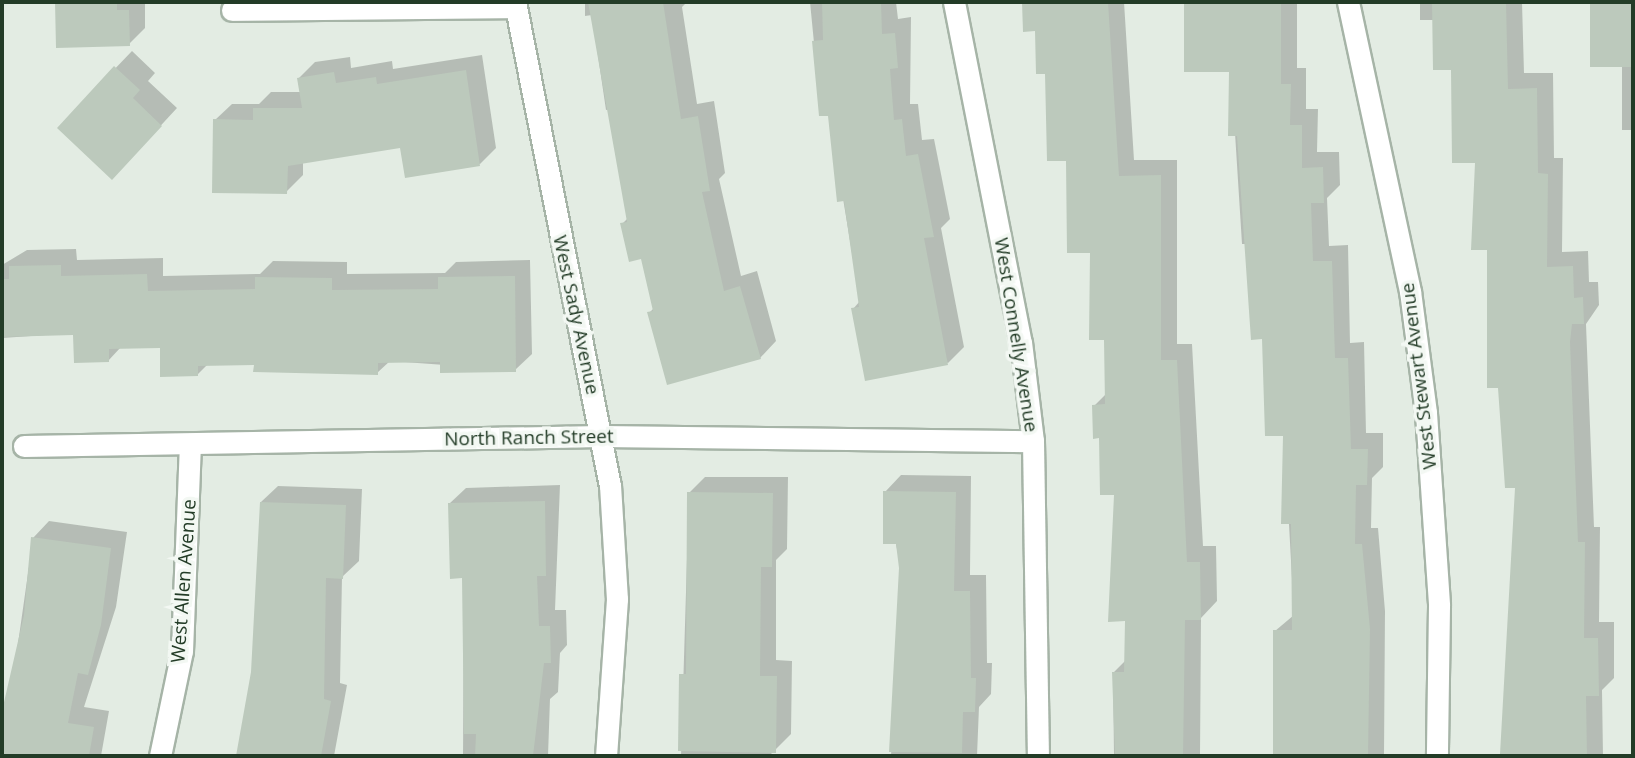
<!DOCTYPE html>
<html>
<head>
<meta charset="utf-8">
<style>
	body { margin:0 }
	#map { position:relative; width:1635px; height:758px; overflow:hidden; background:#e3ece3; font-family:"Open Sans",sans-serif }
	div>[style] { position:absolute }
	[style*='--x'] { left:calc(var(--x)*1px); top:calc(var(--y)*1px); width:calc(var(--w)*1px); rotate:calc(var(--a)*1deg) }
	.shadow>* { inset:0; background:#0003 }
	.building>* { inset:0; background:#bcc9bc; transform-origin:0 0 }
	.roads { filter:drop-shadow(2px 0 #a6b4a7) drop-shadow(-2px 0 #a6b4a7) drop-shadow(0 2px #a6b4a7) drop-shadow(0 -2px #a6b4a7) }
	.minor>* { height:21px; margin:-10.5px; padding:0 10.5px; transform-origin:10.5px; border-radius:10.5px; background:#fff }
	span { translate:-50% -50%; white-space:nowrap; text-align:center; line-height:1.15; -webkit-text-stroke:7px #f3f8f3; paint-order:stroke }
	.street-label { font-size:19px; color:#233c27 }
	.frame { position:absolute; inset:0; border:4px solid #233c27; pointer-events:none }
</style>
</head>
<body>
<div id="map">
	<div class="shadow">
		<div style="clip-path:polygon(56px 2px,145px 2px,145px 28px,129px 44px,58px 46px)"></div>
		<div style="clip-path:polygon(585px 2px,687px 2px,682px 7px,697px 104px,714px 101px,725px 173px,719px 179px,741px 276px,757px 271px,776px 341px,760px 358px,649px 313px,654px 308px,643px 257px,622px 224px,628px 218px,612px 109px,606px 110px,592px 15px,585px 16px)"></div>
		<div style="clip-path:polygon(810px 2px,896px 2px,898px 19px,911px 17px,910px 104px,918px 104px,922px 140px,934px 139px,950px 219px,941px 228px,964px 347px,948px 363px,853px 309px,860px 301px,829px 114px,821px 115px)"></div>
		<div style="clip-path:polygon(1024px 2px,1124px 2px,1134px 160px,1177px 160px,1177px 344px,1192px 344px,1203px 546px,1216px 546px,1217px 601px,1201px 618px,1200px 756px,1114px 756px,1113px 673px,1126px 660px,1127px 620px,1116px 493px,1094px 406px,1107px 393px,1106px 339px,1092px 251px,1037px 29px,1024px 30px)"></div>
		<div style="clip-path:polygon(1189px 2px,1297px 2px,1297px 68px,1306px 68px,1306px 109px,1318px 109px,1317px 152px,1339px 152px,1340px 185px,1327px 198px,1329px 246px,1348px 245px,1350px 343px,1364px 342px,1366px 433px,1383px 433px,1383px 467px,1372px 478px,1371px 528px,1378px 528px,1385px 611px,1384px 756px,1276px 756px,1275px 631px,1294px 615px,1284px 434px,1250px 244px,1242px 244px,1231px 70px,1186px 70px)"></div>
		<div style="clip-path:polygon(1420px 2px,1522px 2px,1524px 73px,1553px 73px,1554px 158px,1563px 158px,1562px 252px,1588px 251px,1589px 282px,1598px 282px,1599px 305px,1586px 324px,1594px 527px,1600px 527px,1599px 622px,1614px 622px,1614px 678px,1602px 690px,1603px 756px,1502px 752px,1516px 487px,1477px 161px,1453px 68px,1434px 20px,1420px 20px)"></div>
		<div style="clip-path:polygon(1592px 2px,1633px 2px,1633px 130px,1622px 130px,1622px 65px,1592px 65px)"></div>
		<div style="clip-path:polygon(132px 51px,155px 73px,148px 81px,177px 108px,128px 161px,59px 127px)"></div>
		<div style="clip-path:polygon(482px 55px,496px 148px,480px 164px,402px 146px,303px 162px,303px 175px,286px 192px,215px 120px,232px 104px,259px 104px,271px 92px,301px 92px,299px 78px,315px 62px,350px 57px,351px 68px,392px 61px,393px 69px)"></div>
		<div style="clip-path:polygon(76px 249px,77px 260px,163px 258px,163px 276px,260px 274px,273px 261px,347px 262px,347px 274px,445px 273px,456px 262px,530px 260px,532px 354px,515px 370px,390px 361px,377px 373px,255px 363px,208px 364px,197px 375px,161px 347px,121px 347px,108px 361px,75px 333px,2px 338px,2px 265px,27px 250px)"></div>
		<div style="clip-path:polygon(901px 475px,971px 476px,970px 575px,986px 575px,987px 663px,992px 663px,991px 694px,979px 707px,977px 756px,891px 756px,901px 568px,885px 492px)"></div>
		<div style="clip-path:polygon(705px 477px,788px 477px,787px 549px,776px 560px,776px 660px,792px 661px,791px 734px,769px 756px,681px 756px,689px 493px)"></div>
		<div style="clip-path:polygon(560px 485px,555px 610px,566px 610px,567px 645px,560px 653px,558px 692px,550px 699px,548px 756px,463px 756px,464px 577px,449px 504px,466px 488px)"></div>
		<div style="clip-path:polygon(278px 486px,362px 489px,359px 561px,342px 577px,340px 683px,347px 685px,334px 756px,238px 756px,253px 672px,261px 502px)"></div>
		<div style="clip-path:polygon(49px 521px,127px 532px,116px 607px,84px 707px,109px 711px,101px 756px,2px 756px,33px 538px)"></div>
	</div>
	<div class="building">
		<div style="clip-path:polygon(55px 2px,117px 2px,117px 10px,129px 10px,130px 46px,56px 48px)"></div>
		<div style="clip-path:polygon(588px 2px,663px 2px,681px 119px,698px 116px,710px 191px,702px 192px,724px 291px,740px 286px,761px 359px,667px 385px,647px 312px,653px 311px,641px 259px,629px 262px,620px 223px,627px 222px)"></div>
		<div style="clip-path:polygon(822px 2px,881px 2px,882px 34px,895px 33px,898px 68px,890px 69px,894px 120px,902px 119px,906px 156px,918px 154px,934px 237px,924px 238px,948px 365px,865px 381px,851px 308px,859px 307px,844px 201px,837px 202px,828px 116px,819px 116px,812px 41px,823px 40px)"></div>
		<div style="clip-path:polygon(1022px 2px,1108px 2px,1119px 176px,1161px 175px,1161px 360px,1177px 360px,1187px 562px,1200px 562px,1201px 620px,1185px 620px,1183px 756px,1115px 756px,1112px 672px,1124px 672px,1125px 621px,1108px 622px,1114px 495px,1100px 495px,1099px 438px,1093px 439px,1092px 405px,1105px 404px,1104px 340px,1089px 340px,1090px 253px,1067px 253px,1066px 161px,1047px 161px,1045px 74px,1036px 74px,1035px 31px,1023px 32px)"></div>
		<div style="clip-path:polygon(1184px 2px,1281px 2px,1281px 84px,1291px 84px,1290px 125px,1302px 125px,1302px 168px,1323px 167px,1324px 203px,1311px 203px,1313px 261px,1332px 261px,1335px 358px,1348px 358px,1351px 449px,1368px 449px,1367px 485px,1356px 485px,1355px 544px,1362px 544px,1370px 629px,1368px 756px,1273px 756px,1273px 630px,1292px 630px,1291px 524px,1281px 524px,1283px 436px,1265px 436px,1262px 339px,1251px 340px,1237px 136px,1228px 136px,1229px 72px,1184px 72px)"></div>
		<div style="clip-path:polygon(1432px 2px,1506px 2px,1508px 89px,1537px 88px,1538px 173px,1548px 174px,1547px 267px,1573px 266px,1574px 298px,1583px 297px,1584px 324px,1572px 324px,1570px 342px,1578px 542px,1585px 542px,1584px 638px,1598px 638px,1599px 696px,1586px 696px,1587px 756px,1500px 754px,1515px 488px,1505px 488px,1498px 388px,1487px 388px,1487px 250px,1471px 250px,1475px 163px,1452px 163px,1451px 70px,1433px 70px)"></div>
		<div style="left:1590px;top:2px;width:43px;height:65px"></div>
		<div style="clip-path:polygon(114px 66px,140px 90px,133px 98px,162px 126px,112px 180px,57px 128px)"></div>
		<div style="clip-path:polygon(466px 70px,480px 166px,405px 178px,400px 148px,288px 166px,287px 194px,212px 193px,213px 119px,253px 120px,253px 108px,302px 108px,297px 78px,334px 72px,336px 83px,376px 77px,377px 84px)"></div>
		<div style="clip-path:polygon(61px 265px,61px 276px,147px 274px,148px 291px,255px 289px,255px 277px,332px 278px,332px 290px,438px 289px,438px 277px,515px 276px,516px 372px,440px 373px,440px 362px,378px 363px,378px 375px,253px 372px,254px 365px,198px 366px,198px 376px,160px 377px,160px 348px,109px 349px,109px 362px,74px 363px,73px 335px,2px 337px,2px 279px,9px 279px,9px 266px)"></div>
		<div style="clip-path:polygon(883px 491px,956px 492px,954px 591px,970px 591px,971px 678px,976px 678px,975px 712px,963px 712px,962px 753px,889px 752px,899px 568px,896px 544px,883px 544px)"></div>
		<div style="clip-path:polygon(687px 492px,773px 493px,772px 567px,761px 567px,760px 676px,777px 676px,776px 753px,678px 751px,679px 674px,686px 674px)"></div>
		<div style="clip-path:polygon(545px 501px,546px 576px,537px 576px,539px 626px,550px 626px,551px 663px,544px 663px,533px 756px,475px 756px,476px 734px,464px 734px,462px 578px,450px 579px,448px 503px)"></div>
		<div style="clip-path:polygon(260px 502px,346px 505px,343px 579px,326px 578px,324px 699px,331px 701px,321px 756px,236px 756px,251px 672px)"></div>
		<div style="clip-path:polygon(31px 537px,111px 548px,101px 625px,88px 675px,78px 673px,68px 723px,94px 727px,89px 756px,2px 756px,2px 711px,24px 615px)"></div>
	</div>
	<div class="roads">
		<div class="minor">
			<div style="--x:515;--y:2;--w:492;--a:78.9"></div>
			<div style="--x:610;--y:485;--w:114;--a:86.5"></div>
			<div style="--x:617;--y:599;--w:157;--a:94"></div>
			<div style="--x:954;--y:2;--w:347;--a:78.9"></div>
			<div style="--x:1021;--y:342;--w:100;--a:83.1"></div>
			<div style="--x:1033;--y:441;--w:315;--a:89.1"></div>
			<div style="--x:1348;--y:2;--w:296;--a:77.9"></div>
			<div style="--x:1410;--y:291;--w:123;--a:82.5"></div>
			<div style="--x:1426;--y:413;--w:193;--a:86.1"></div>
			<div style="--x:1439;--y:606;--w:150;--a:90.8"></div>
			<div style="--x:232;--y:10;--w:284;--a:-0.6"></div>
			<div style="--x:24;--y:446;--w:577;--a:-0.99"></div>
			<div style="--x:601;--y:436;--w:432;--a:0.7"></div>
			<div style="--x:160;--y:756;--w:107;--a:-78.2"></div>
			<div style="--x:182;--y:651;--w:206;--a:-87.8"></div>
		</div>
	</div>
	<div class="street-label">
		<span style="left:576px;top:315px;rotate:78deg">West Sady Avenue</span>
		<span style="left:1016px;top:335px;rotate:81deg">West Connelly Avenue</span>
		<span style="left:1419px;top:376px;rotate:-97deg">West Stewart Avenue</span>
		<span style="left:529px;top:438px;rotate:-1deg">North Ranch Street</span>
		<span style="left:184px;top:581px;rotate:-86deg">West Allen Avenue</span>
	</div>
	<div class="frame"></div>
</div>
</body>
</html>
